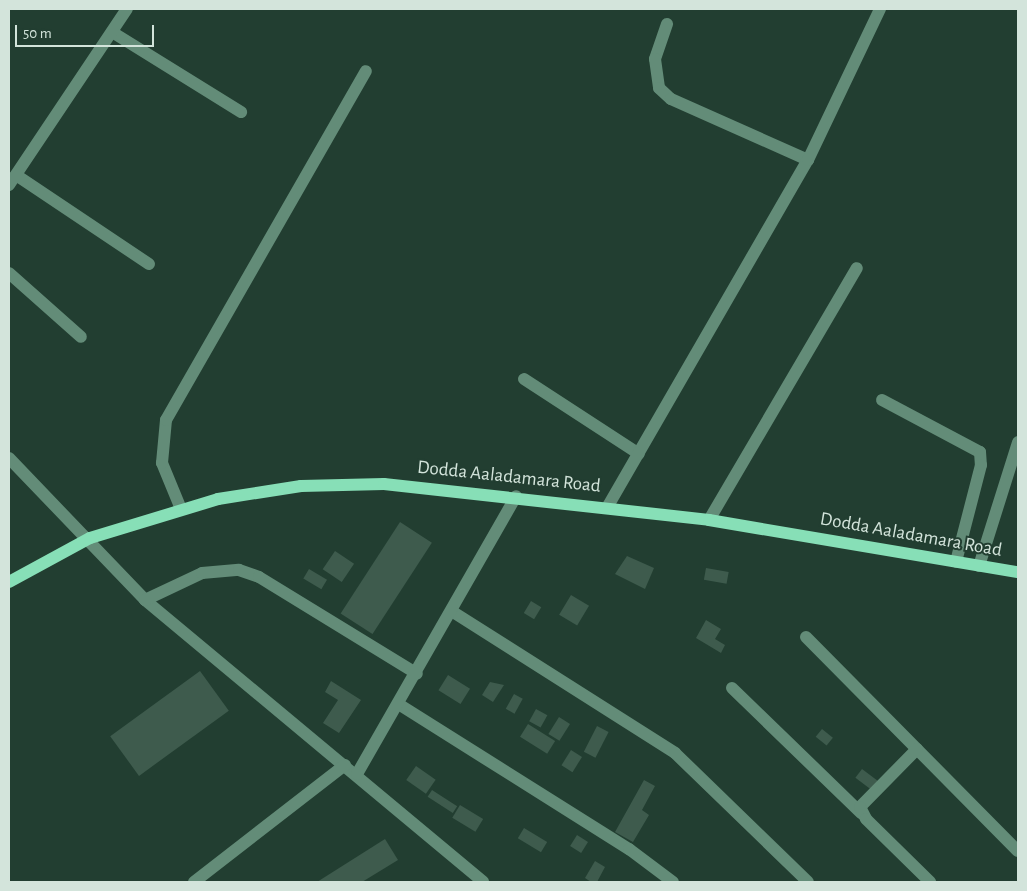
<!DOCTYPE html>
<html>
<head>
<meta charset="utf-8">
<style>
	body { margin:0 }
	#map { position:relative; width:1027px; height:891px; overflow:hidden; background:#223e31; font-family:"Alegreya Sans",sans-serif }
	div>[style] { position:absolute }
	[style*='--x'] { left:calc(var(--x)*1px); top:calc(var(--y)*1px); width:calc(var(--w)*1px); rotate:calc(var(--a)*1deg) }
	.building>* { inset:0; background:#3e5b4d; transform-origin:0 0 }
	.minor>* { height:12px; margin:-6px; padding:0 6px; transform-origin:6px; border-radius:6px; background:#638c78 }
	.major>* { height:12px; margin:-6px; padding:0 6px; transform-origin:6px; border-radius:6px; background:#87dfb7 }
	span { translate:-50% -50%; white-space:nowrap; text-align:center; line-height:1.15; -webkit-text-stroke:4px #223e31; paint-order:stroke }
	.street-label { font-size:19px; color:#d3e4db }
	.frame { position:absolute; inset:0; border:10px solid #d3e4db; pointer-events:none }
	.scale { position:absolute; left:15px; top:25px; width:139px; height:22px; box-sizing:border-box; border:2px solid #d3e4db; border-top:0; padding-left:6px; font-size:15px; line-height:18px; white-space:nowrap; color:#d3e4db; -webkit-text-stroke:4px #223e31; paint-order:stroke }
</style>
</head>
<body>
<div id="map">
	<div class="building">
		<div style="left:400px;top:522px;width:38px;height:109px;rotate:33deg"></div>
		<div style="left:335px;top:551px;width:23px;height:22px;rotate:34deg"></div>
		<div style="clip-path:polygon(627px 556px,654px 568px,645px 589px,615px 574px)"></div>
		<div style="left:706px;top:568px;width:23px;height:12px;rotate:10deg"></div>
		<div style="left:309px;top:569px;width:21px;height:11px;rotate:31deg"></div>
		<div style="left:571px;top:595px;width:21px;height:23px;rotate:31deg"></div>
		<div style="left:531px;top:601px;width:12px;height:14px;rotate:31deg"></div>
		<div style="clip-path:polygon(706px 620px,721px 629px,715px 639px,725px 645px,721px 653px,696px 638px)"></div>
		<div style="left:200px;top:671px;width:49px;height:111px;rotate:54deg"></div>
		<div style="left:448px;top:675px;width:26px;height:18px;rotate:32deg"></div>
		<div style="clip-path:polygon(331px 681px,361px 700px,339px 733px,323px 723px,338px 700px,325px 692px)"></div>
		<div style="clip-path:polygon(490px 682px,504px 685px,493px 702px,482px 695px)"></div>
		<div style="left:514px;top:694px;width:10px;height:17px;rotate:29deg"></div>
		<div style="left:536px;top:709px;width:13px;height:14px;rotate:29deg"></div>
		<div style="left:559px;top:717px;width:13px;height:20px;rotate:32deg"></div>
		<div style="left:528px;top:724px;width:32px;height:15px;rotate:32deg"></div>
		<div style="left:597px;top:726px;width:13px;height:29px;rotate:27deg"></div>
		<div style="left:822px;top:729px;width:14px;height:10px;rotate:39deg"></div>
		<div style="left:571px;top:750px;width:13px;height:18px;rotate:32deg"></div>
		<div style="left:416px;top:766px;width:24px;height:17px;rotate:35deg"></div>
		<div style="left:862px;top:769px;width:20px;height:11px;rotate:37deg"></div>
		<div style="clip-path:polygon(644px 780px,655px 786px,642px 810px,649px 815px,633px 842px,615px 832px)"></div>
		<div style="left:432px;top:790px;width:30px;height:8px;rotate:33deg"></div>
		<div style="left:460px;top:805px;width:27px;height:15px;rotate:31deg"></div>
		<div style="left:524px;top:828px;width:27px;height:12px;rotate:31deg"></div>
		<div style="left:577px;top:835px;width:13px;height:13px;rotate:32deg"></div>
		<div style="clip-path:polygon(385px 839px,398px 860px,362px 882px,317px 882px)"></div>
		<div style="clip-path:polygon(595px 861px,605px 867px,597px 882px,591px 882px,585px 878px)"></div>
	</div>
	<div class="minor">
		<div style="--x:667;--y:24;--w:37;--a:109"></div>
		<div style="--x:655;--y:59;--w:29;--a:82"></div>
		<div style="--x:659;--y:88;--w:16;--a:43"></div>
		<div style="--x:671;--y:99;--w:150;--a:24"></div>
		<div style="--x:112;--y:32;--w:152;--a:31.8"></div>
		<div style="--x:16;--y:175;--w:160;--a:33.8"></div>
		<div style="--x:9;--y:185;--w:212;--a:-56.2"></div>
		<div style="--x:9;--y:273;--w:96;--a:41.6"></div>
		<div style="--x:524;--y:379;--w:137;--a:33.1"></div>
		<div style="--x:882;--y:400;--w:111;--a:28"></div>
		<div style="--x:980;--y:452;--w:13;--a:86"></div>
		<div style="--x:981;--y:465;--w:100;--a:104.5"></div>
		<div style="--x:9;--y:458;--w:197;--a:46.2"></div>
		<div style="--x:145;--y:600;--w:440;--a:39.8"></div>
		<div style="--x:608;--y:506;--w:400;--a:-60"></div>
		<div style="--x:808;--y:160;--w:167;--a:-64.5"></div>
		<div style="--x:181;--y:509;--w:50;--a:-112.4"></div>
		<div style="--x:162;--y:463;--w:43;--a:-84.7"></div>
		<div style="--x:166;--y:420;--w:402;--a:-60.2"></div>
		<div style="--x:709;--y:520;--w:292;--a:-59.6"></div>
		<div style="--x:979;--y:566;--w:130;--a:-72.5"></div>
		<div style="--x:145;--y:600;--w:63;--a:-25.3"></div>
		<div style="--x:202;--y:573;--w:37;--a:-5"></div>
		<div style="--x:239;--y:570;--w:21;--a:19"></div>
		<div style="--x:259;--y:577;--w:185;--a:31.5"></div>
		<div style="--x:453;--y:612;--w:263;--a:32.4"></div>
		<div style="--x:675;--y:753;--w:185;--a:44.1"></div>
		<div style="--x:806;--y:637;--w:301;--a:45.3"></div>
		<div style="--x:732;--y:688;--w:180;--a:44.1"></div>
		<div style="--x:400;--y:705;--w:271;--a:32.2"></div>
		<div style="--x:629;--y:849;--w:55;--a:36.9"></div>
		<div style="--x:917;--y:749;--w:81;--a:134.5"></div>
		<div style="--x:860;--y:807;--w:13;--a:63"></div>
		<div style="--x:866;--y:819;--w:90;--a:44.5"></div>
		<div style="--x:357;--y:774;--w:320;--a:-60.2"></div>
		<div style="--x:194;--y:882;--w:191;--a:-37.8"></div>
	</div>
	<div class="major">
		<div style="--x:9;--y:582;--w:92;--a:-28.5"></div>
		<div style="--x:90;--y:538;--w:134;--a:-16.9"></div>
		<div style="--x:218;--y:499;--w:84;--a:-8.9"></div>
		<div style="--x:301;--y:486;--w:83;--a:-1.4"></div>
		<div style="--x:384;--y:484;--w:327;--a:6.3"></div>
		<div style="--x:709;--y:520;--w:313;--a:9.6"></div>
	</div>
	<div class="street-label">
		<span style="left:509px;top:477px;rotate:6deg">Dodda Aaladamara Road</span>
		<span style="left:911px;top:535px;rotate:10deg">Dodda Aaladamara Road</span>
	</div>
	<div class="frame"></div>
	<div class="scale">50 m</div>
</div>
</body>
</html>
